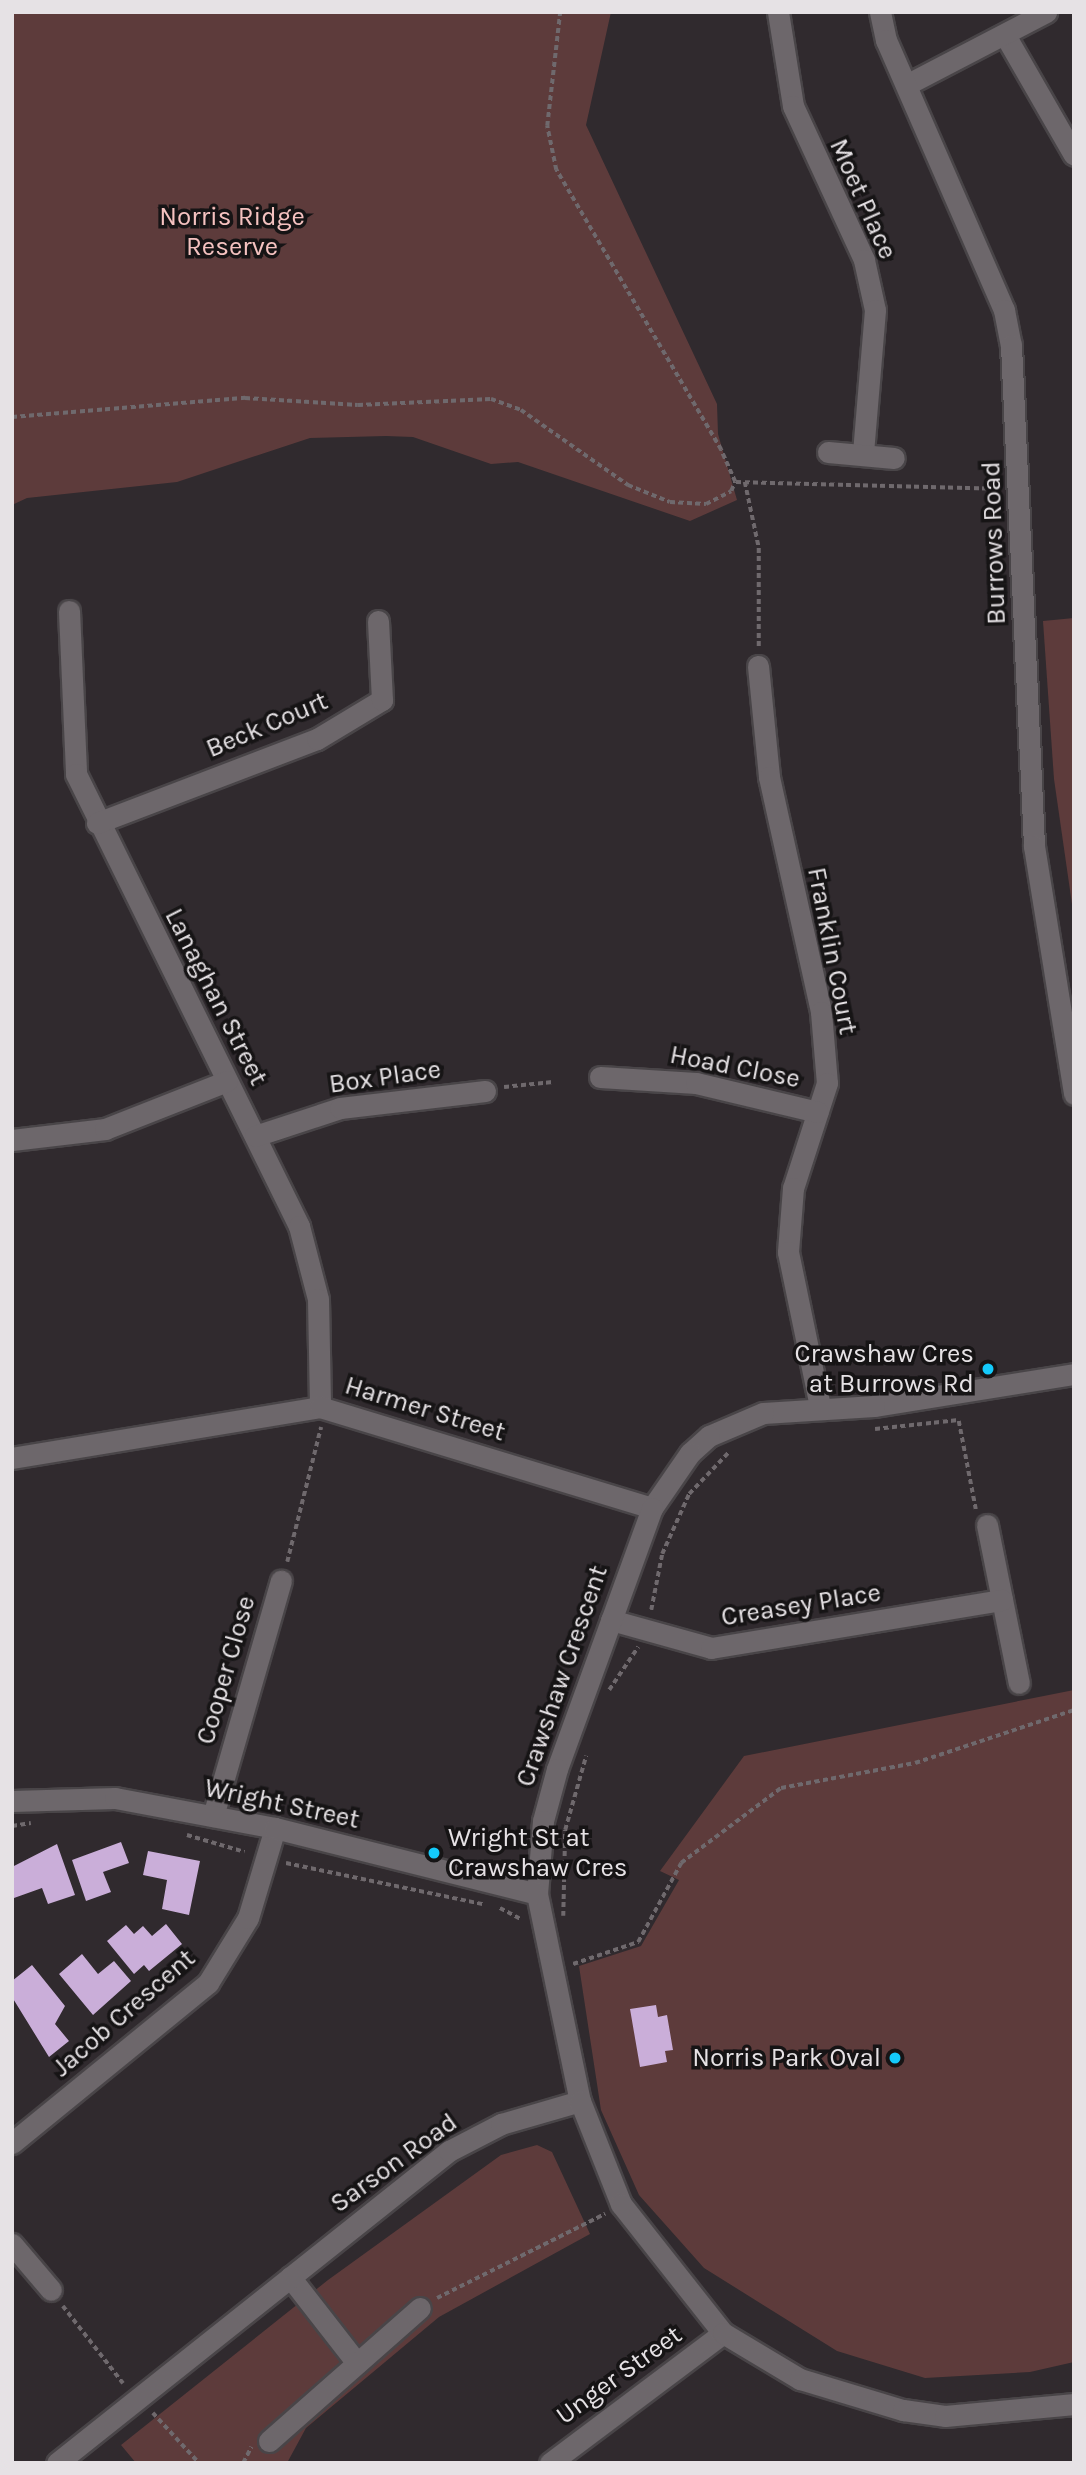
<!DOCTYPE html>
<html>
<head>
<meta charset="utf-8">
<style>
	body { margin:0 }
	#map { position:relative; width:1086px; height:2475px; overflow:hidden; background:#302a2e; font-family:Karla,sans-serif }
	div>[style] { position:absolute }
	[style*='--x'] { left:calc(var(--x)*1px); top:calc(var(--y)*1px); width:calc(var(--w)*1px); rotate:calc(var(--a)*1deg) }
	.green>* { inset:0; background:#5d3b3b }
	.building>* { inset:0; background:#caaed9 }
	.path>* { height:3.5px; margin-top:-1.75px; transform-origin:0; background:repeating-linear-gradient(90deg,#6f696d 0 5px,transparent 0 8.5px) }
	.roads { filter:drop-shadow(2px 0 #494548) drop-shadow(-2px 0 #494548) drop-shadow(0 2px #494548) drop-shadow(0 -2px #494548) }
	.minor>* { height:21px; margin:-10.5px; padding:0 10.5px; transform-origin:10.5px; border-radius:10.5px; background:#6d676b }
	.tertiary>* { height:21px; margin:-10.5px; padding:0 10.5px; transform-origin:10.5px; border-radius:10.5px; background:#6d676b }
	.secondary>* { height:21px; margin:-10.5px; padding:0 10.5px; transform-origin:10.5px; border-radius:10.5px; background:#6d676b }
	.dots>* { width:19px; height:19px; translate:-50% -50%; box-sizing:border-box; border:4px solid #161415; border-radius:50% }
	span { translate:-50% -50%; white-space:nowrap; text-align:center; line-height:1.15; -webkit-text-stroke:7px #161415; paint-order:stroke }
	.street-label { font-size:26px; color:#e6e2e5 }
	.park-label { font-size:26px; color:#f5c2c0 }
	.poi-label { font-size:26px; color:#e6e2e5 }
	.right { translate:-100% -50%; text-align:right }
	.left { translate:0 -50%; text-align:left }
	.frame { position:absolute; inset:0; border:14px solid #e6e2e5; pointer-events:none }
</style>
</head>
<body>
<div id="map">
	<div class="green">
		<div style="clip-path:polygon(12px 12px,611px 12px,586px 125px,717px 404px,718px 434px,737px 500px,690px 521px,518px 462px,491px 464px,413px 437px,386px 436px,310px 438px,177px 482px,27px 498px,12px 505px)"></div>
		<div style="clip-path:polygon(1074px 618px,1074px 918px,1054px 779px,1043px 621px)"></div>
		<div style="clip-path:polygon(1074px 1690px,1074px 2362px,1030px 2372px,925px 2378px,837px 2351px,704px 2268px,639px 2195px,601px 2110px,579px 1966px,641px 1946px,679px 1880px,660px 1871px,744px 1756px)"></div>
		<div style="clip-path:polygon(537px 2145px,552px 2152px,590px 2234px,439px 2317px,306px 2428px,287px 2463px,136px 2463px,121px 2445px,328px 2280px,501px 2155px)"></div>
	</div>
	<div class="building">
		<div style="clip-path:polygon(121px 1842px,129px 1863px,103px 1872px,111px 1892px,86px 1901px,72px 1860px)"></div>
		<div style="clip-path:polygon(57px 1844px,75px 1895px,48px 1904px,42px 1888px,14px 1898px,12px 1867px)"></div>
		<div style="clip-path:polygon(148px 1851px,200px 1861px,189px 1915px,162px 1909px,167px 1880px,143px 1875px)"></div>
		<div style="clip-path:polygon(166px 1924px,182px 1944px,149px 1971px,144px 1965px,134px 1974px,107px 1941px,126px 1925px,134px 1934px,143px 1926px,152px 1936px)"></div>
		<div style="clip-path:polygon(82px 1954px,98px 1974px,114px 1961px,131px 1981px,93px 2015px,59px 1974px)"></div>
		<div style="clip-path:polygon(32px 1965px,65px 2006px,55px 2024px,69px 2041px,49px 2057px,12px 1997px,12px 1981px)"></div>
		<div style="clip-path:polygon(656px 2005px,658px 2017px,667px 2015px,673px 2050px,665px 2051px,667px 2062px,640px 2067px,630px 2009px)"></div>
	</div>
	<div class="path">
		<div style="--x:12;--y:417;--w:234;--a:-4.7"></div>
		<div style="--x:245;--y:398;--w:113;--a:3.5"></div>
		<div style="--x:358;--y:405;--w:133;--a:-2.6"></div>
		<div style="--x:491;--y:399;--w:32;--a:20"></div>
		<div style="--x:521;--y:410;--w:131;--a:35"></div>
		<div style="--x:628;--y:485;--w:45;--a:22"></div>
		<div style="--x:670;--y:502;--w:36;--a:3"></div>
		<div style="--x:706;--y:504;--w:28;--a:-27"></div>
		<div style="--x:731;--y:491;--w:10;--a:-66"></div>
		<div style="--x:735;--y:482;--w:35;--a:-114"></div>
		<div style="--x:721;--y:450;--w:325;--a:-120.5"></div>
		<div style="--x:556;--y:170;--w:45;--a:-101.6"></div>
		<div style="--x:547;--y:126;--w:115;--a:-83.5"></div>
		<div style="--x:736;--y:482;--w:261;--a:1.5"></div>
		<div style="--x:745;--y:482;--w:67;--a:78"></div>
		<div style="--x:759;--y:548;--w:99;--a:90"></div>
		<div style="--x:12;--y:641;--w:1;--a:0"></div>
		<div style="--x:504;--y:1087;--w:49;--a:-5.8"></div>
		<div style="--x:959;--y:1421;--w:90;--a:79.1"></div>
		<div style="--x:875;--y:1429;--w:84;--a:-6.1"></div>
		<div style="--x:287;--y:1562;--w:139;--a:-75.9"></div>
		<div style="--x:651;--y:1610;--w:57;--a:-78.9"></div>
		<div style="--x:662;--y:1554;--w:66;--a:-65.8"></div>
		<div style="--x:689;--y:1494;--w:58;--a:-46.4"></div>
		<div style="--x:609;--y:1690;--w:52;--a:-56"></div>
		<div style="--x:12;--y:1826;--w:19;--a:-9"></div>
		<div style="--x:187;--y:1835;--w:60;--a:16.3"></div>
		<div style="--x:286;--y:1863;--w:201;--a:11.8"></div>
		<div style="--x:500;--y:1908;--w:24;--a:28"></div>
		<div style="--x:563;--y:1916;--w:86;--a:-88.7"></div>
		<div style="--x:565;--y:1830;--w:77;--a:-74.2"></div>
		<div style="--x:573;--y:1964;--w:69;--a:-18.7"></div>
		<div style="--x:638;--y:1942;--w:90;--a:-61.4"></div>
		<div style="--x:681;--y:1863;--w:125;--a:-36.9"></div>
		<div style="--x:781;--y:1788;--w:136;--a:-10.6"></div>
		<div style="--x:915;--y:1763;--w:168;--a:-18.4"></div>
		<div style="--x:437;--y:2298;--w:188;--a:-26.6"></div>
		<div style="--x:63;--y:2306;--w:98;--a:52.1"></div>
		<div style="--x:153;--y:2413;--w:68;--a:47.4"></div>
		<div style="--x:243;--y:2463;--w:18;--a:-63"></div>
	</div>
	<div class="roads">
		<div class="minor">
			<div style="--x:778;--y:12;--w:95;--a:80.9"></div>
			<div style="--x:793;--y:106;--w:170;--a:65.2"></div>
			<div style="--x:864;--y:260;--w:51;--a:77.6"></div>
			<div style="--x:875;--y:310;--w:144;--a:94.8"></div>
			<div style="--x:1005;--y:35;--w:138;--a:60.1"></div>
			<div style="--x:906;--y:85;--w:158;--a:-27.5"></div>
			<div style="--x:828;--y:452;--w:66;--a:5.2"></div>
			<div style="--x:69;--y:611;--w:163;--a:87.5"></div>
			<div style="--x:76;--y:774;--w:504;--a:63.74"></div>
			<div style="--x:299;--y:1226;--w:75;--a:75.4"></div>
			<div style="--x:318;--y:1299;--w:108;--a:88.9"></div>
			<div style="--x:758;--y:666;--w:112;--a:84.3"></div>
			<div style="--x:769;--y:777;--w:241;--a:77.5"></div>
			<div style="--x:821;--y:1012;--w:71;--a:85.2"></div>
			<div style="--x:827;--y:1083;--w:110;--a:107.9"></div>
			<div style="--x:793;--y:1188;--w:64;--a:94.5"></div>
			<div style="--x:788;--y:1252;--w:158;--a:78.3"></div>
			<div style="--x:97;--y:823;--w:235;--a:-20.9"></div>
			<div style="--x:317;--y:739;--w:76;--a:-31"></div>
			<div style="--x:382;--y:700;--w:79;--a:-92.9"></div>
			<div style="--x:600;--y:1077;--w:96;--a:3.6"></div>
			<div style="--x:696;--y:1083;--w:125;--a:13.4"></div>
			<div style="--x:255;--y:1136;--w:89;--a:-18.2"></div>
			<div style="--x:340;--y:1108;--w:146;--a:-6.7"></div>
			<div style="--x:12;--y:1140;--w:94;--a:-6.7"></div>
			<div style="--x:105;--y:1129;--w:131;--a:-21.5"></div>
			<div style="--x:12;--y:1458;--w:312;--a:-9.4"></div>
			<div style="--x:320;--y:1407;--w:347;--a:16.9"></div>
			<div style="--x:987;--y:1525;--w:161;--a:78.6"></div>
			<div style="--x:611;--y:1620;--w:104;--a:15.6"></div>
			<div style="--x:711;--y:1648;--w:295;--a:-9.4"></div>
			<div style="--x:213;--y:1816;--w:245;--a:-73.9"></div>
			<div style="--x:12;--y:2143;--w:253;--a:-39.2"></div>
			<div style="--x:208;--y:1983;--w:76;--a:-58.4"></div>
			<div style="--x:248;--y:1918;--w:94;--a:-73.3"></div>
			<div style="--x:12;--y:2244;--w:60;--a:49.7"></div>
			<div style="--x:290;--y:2277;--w:109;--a:52.1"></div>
			<div style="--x:269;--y:2441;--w:201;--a:-41.4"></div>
			<div style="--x:57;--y:2463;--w:501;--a:-38.52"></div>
			<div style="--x:449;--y:2151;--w:59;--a:-27.4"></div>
			<div style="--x:501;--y:2124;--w:82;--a:-16.2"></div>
			<div style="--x:550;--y:2463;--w:216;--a:-36.9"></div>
		</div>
		<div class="tertiary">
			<div style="--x:1074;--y:1374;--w:203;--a:170.9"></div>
			<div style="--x:874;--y:1406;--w:111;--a:176.4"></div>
			<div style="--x:763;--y:1413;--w:59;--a:156.9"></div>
			<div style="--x:709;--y:1436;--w:25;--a:138"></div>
			<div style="--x:690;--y:1453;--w:67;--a:124.6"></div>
			<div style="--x:652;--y:1508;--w:278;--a:110"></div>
			<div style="--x:557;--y:1769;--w:54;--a:105.1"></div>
			<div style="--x:543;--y:1821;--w:73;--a:94.7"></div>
			<div style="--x:537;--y:1894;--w:211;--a:78.3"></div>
			<div style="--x:580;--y:2101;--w:111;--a:68.3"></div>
			<div style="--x:621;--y:2204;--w:164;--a:51.7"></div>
			<div style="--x:723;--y:2333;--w:90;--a:30.9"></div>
			<div style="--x:800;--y:2379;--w:108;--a:16.8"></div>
			<div style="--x:903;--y:2410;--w:42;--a:8.1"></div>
			<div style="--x:945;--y:2416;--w:130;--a:-5.3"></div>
			<div style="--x:12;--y:1801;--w:103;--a:-1.7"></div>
			<div style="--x:115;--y:1798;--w:163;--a:10.6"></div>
			<div style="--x:275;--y:1828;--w:270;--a:14.1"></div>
		</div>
		<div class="secondary">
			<div style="--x:880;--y:12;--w:29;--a:78"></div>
			<div style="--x:886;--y:40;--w:295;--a:66.4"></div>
			<div style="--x:1004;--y:310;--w:36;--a:79"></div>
			<div style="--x:1011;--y:345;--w:502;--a:87.37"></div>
			<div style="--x:1034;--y:846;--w:251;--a:80.8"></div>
		</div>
	</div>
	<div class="dots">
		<div style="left:988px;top:1369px;background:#14cafb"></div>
		<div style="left:434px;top:1853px;background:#14cafb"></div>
		<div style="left:895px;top:2058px;background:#14cafb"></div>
	</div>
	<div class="street-label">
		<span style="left:863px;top:199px;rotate:66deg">Moet Place</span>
		<span style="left:994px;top:543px;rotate:-92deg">Burrows Road</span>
		<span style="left:267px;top:725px;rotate:-23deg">Beck Court</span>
		<span style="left:832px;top:951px;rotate:79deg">Franklin Court</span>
		<span style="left:216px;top:997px;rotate:63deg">Lanaghan Street</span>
		<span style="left:735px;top:1067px;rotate:11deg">Hoad Close</span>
		<span style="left:385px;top:1077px;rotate:-8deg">Box Place</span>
		<span style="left:425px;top:1409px;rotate:17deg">Harmer Street</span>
		<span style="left:801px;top:1605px;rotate:-9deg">Creasey Place</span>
		<span style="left:226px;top:1670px;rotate:-74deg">Cooper Close</span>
		<span style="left:562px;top:1676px;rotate:-71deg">Crawshaw Crescent</span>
		<span style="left:282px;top:1804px;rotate:12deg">Wright Street</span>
		<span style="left:124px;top:2013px;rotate:-41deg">Jacob Crescent</span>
		<span style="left:394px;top:2163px;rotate:-36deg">Sarson Road</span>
		<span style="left:619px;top:2375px;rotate:-36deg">Unger Street</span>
	</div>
	<div class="park-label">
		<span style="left:232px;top:232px">Norris Ridge<br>Reserve</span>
	</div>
	<div class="poi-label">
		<span class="right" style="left:974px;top:1369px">Crawshaw Cres<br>at Burrows Rd</span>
		<span class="left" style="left:448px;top:1853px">Wright St at<br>Crawshaw Cres</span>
		<span class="right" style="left:881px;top:2058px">Norris Park Oval</span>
	</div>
	<div class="frame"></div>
</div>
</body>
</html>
